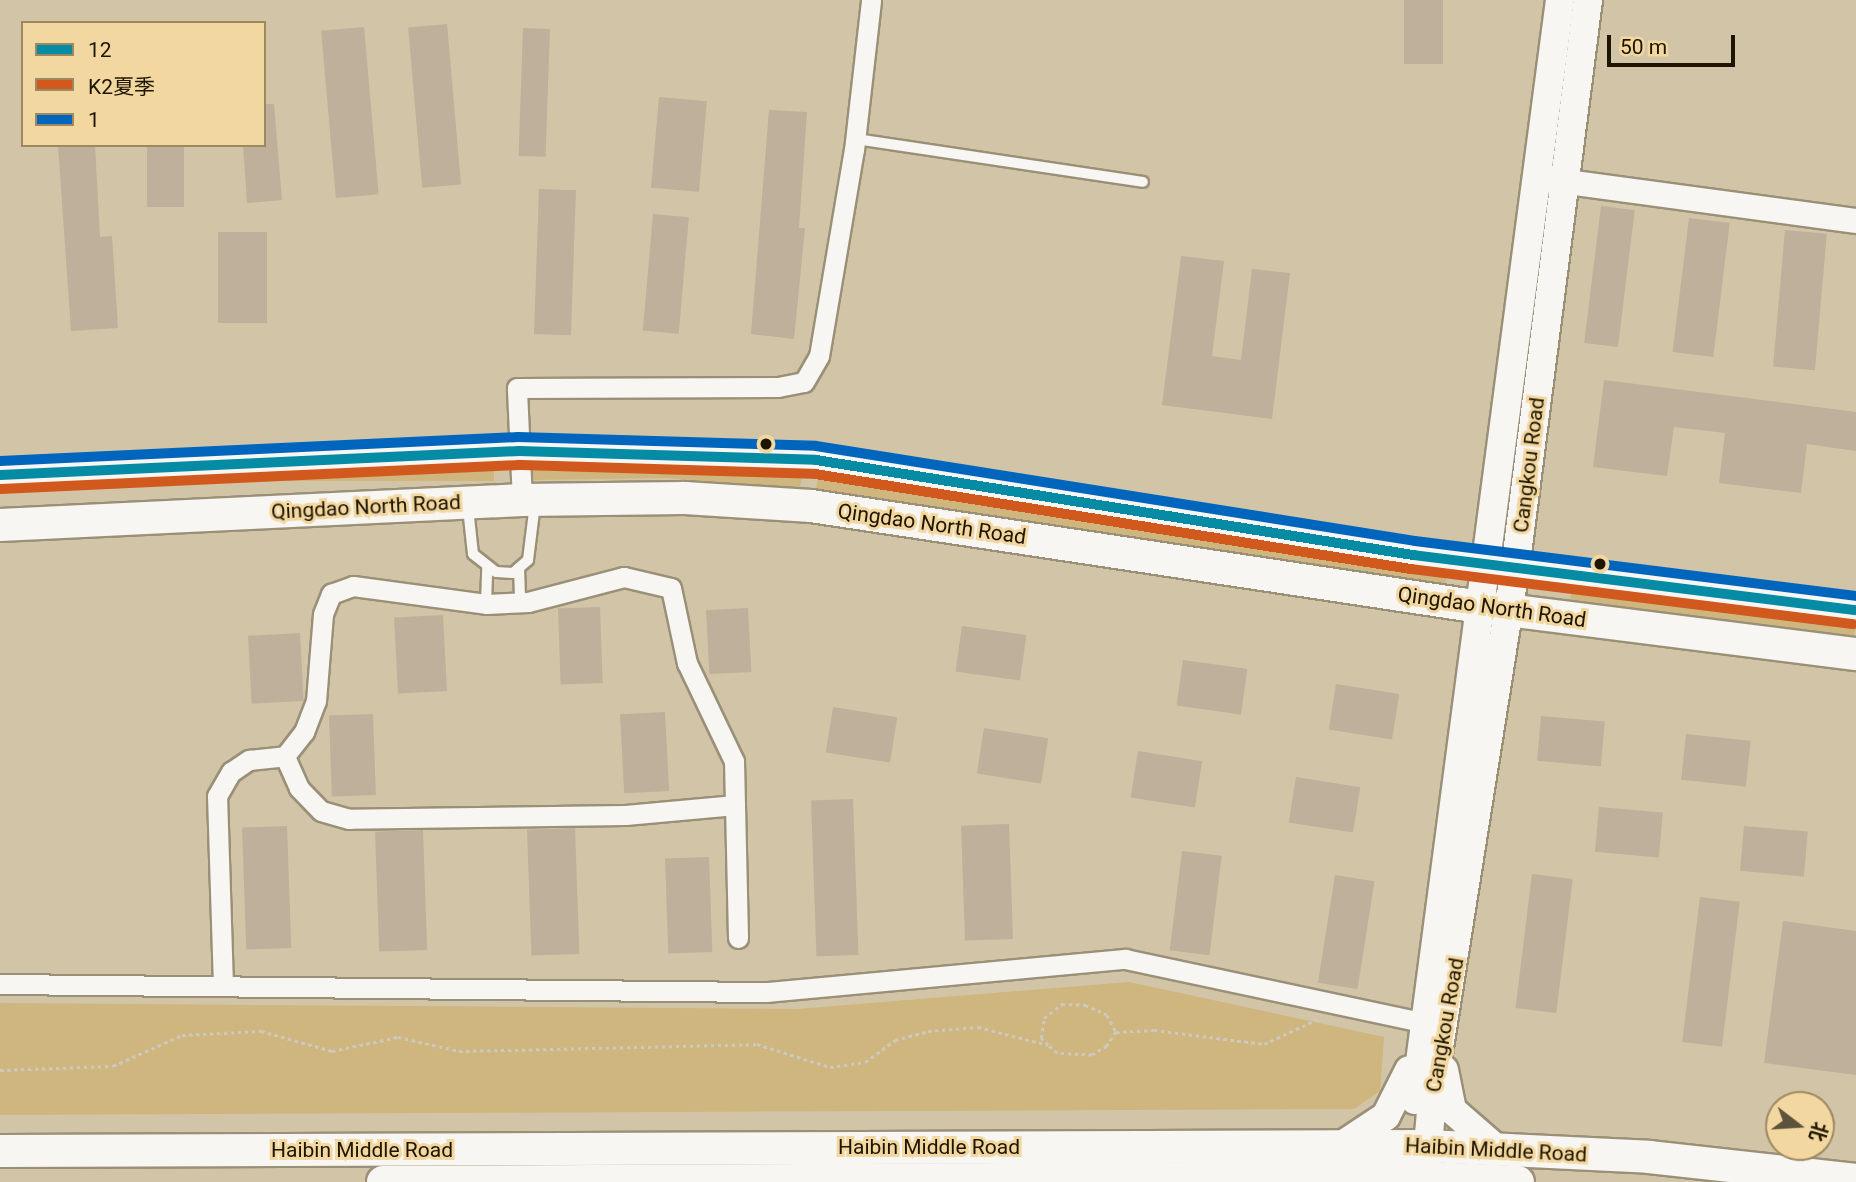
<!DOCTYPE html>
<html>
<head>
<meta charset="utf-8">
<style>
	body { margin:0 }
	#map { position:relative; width:1856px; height:1182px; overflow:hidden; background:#d2c4a6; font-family:Roboto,"Noto Sans SC",sans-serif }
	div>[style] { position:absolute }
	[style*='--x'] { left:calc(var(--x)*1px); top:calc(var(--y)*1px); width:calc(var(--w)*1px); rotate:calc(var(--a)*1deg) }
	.green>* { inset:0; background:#cfb57e; transform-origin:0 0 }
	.building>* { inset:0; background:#beb09a; transform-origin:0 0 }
	.path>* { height:2.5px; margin-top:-1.25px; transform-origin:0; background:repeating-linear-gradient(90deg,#cec9c0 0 3.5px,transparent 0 7px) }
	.roads { filter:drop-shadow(2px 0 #9a9078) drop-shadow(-2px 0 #9a9078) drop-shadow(0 2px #9a9078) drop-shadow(0 -2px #9a9078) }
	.service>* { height:10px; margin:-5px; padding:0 5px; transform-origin:5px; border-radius:5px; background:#f8f6f2 }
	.minor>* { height:19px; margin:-9.5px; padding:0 9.5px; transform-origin:9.5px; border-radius:9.5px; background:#f8f6f2 }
	.tertiary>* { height:24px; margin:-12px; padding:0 12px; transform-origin:12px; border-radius:12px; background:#f8f6f2 }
	.secondary>* { height:28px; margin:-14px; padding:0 14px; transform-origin:14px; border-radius:14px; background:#f8f6f2 }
	.primary>* { height:32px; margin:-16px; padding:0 16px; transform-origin:16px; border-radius:16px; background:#f8f6f2 }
	.bus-1>* { height:10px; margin:-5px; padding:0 5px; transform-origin:5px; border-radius:5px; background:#068ba5 }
	.bus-2>* { height:10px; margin:-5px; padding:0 5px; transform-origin:5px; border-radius:5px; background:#d2591d }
	.bus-3>* { height:10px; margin:-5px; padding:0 5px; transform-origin:5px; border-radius:5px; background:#0065bd }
	.dots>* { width:19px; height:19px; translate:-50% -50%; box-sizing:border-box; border:4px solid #f2d7a0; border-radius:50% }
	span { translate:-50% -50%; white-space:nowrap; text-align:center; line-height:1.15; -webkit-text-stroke:6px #f2d7a0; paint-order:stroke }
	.street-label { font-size:21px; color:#1e1501 }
	.legend { position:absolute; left:21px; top:21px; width:245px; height:126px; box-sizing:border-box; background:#f2d7a0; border:2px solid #9d8960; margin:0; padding:9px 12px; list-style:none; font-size:21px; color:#1e1501 }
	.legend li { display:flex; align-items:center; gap:14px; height:35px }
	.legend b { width:35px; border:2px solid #9d8960 }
	.north { position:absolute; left:1765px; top:1091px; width:70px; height:70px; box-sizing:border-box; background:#f2d7a0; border:2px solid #9d8960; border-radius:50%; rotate:107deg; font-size:19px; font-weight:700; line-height:28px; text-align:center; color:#1e1501 }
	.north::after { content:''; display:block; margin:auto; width:24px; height:32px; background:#5d523b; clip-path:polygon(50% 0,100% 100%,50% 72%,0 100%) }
	.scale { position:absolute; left:1607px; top:35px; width:128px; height:32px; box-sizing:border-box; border:4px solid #1e1501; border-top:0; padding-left:9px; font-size:21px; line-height:24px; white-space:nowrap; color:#1e1501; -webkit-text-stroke:5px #f2d7a0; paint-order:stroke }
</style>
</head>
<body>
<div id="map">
	<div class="green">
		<div style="clip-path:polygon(530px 467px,731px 469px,802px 476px,800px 488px,666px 478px,531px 480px)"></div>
		<div style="left:494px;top:469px;width:12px;height:494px;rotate:90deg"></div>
		<div style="left:818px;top:478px;width:636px;height:13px;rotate:9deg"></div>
		<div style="left:1572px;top:586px;width:286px;height:23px;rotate:7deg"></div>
		<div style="clip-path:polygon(1129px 982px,1384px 1037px,1380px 1091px,1354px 1109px,0 1115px,0 1003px,798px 1009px)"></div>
	</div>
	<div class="building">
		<div style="left:1404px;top:0;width:39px;height:64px"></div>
		<div style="left:447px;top:24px;width:161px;height:39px;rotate:85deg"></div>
		<div style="left:364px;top:27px;width:168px;height:43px;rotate:85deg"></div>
		<div style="left:523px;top:28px;width:27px;height:128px;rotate:2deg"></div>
		<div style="left:659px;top:97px;width:48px;height:91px;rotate:5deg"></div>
		<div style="clip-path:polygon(264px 104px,274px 104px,282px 200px,247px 203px,243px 145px,264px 145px)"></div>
		<div style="clip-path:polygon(769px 110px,807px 112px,799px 228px,805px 228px,794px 339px,751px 334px)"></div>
		<div style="clip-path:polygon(58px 145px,95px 145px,100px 237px,112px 236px,118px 328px,71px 331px)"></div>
		<div style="left:147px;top:145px;width:37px;height:62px"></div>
		<div style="left:539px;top:189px;width:37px;height:145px;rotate:2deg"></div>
		<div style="left:1601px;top:206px;width:34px;height:138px;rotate:7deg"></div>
		<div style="left:653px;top:214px;width:36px;height:117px;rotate:5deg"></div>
		<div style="left:1689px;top:218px;width:41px;height:135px;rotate:7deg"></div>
		<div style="left:1785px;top:230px;width:42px;height:137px;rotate:5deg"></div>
		<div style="left:218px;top:232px;width:49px;height:91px"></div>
		<div style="clip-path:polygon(1181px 256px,1224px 261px,1212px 356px,1241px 360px,1252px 269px,1290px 273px,1272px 419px,1162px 405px)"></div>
		<div style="clip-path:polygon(1604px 380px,1856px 412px,1856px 451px,1807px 444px,1801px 493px,1719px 483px,1725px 433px,1674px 427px,1667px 476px,1593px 467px)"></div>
		<div style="left:600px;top:607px;width:76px;height:42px;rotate:88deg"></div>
		<div style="left:748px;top:608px;width:64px;height:42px;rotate:87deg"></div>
		<div style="left:443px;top:615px;width:76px;height:49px;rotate:87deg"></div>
		<div style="left:962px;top:626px;width:65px;height:46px;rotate:8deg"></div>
		<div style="left:300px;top:633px;width:68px;height:52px;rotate:87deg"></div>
		<div style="left:1183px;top:660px;width:65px;height:46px;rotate:8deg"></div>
		<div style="left:1336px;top:684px;width:64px;height:46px;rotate:9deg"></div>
		<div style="left:833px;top:707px;width:65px;height:46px;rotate:9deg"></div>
		<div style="left:665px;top:712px;width:79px;height:45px;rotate:87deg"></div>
		<div style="left:373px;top:714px;width:81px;height:44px;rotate:88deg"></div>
		<div style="left:1541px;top:716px;width:64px;height:45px;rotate:5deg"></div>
		<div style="left:984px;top:728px;width:65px;height:46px;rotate:9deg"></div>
		<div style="left:1686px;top:734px;width:65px;height:46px;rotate:6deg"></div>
		<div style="left:1138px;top:751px;width:65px;height:47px;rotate:9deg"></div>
		<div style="left:1296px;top:777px;width:65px;height:46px;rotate:9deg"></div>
		<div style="left:853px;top:799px;width:156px;height:42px;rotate:88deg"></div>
		<div style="left:1599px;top:807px;width:64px;height:45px;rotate:5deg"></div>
		<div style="left:1009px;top:824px;width:115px;height:48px;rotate:88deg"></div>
		<div style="left:287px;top:826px;width:122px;height:45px;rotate:88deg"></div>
		<div style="left:1744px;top:826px;width:64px;height:45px;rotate:5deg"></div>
		<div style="left:575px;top:828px;width:126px;height:48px;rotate:88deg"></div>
		<div style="left:423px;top:830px;width:120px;height:48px;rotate:88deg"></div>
		<div style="left:1182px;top:851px;width:40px;height:100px;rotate:7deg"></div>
		<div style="left:709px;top:857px;width:95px;height:44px;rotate:88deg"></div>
		<div style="left:1532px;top:874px;width:41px;height:135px;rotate:7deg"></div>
		<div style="left:1335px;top:875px;width:40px;height:109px;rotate:9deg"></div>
		<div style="left:1700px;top:897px;width:40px;height:146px;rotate:7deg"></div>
		<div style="clip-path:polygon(1783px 921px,1856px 931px,1856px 1075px,1764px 1063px)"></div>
	</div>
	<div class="path">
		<div style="--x:1062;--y:1004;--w:23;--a:2"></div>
		<div style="--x:1085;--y:1005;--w:24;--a:24"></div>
		<div style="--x:1107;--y:1015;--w:19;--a:62"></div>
		<div style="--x:1116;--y:1032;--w:17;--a:123"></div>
		<div style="--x:1107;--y:1046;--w:17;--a:149"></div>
		<div style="--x:1092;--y:1055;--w:35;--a:-177"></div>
		<div style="--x:1057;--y:1053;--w:12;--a:-138"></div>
		<div style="--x:1048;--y:1045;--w:10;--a:-135"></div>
		<div style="--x:1041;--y:1038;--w:20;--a:-81"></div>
		<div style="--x:1044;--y:1018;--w:23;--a:-38"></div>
		<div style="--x:1116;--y:1032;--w:38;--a:-3"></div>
		<div style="--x:1154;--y:1030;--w:111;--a:7.3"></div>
		<div style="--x:1264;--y:1044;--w:60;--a:-24.8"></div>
		<div style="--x:0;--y:1070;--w:113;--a:-2"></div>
		<div style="--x:113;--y:1066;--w:76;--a:-24.2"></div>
		<div style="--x:182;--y:1035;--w:79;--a:-2.9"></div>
		<div style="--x:261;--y:1031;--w:74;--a:15.7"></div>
		<div style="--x:332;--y:1051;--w:67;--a:-12"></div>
		<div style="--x:398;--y:1037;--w:63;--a:12.9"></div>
		<div style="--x:459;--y:1051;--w:298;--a:-1.3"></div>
		<div style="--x:757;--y:1044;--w:77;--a:17.5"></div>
		<div style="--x:830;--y:1067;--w:35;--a:-8"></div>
		<div style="--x:865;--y:1062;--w:37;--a:-36"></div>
		<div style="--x:895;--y:1040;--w:34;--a:-15"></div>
		<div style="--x:928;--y:1031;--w:50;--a:-4.6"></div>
		<div style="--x:978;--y:1027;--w:72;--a:14.4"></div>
	</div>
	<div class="roads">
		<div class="service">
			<div style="--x:856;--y:139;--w:290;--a:8.5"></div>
			<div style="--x:468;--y:508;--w:46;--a:83.8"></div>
			<div style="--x:473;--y:554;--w:29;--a:38"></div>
			<div style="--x:496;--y:572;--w:17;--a:3"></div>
			<div style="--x:513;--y:573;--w:20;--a:-41"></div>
			<div style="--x:528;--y:560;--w:56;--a:-82.9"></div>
			<div style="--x:519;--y:568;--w:34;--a:88"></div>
			<div style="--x:486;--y:604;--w:36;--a:-88"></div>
		</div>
		<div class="minor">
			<div style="--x:522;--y:500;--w:112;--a:-92.6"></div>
			<div style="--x:517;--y:388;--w:261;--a:-0.2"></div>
			<div style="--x:778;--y:387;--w:26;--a:-11"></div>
			<div style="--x:804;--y:382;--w:30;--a:-60"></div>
			<div style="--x:819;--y:356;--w:209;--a:-80.4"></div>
			<div style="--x:854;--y:150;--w:151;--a:-83.5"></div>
			<div style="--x:735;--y:805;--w:110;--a:174.8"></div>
			<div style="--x:625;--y:815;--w:276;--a:179.2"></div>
			<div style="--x:349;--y:819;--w:29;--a:-164"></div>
			<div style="--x:321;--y:811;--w:32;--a:-134"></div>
			<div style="--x:299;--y:788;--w:35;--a:-114"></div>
			<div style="--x:285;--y:756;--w:31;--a:-52"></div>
			<div style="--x:304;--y:732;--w:33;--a:-69"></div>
			<div style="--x:316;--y:701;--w:87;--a:-85.4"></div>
			<div style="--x:323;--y:614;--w:22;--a:-68"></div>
			<div style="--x:331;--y:594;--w:23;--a:-20"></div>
			<div style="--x:353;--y:586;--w:134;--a:7.7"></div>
			<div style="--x:486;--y:604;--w:42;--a:-2.7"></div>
			<div style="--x:528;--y:602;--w:99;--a:-14.6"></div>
			<div style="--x:624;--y:577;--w:48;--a:13.2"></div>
			<div style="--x:671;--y:588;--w:77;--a:78"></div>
			<div style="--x:687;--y:663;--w:109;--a:64.4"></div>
			<div style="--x:734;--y:761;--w:44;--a:88.7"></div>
			<div style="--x:735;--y:805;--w:133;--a:88.7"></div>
			<div style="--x:0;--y:984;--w:767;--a:0.6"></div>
			<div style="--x:767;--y:992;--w:360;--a:-5.3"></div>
			<div style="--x:1125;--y:959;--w:303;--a:12"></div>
			<div style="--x:223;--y:986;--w:190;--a:-91.8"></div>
			<div style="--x:217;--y:796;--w:28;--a:-60"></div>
			<div style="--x:231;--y:772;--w:22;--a:-34"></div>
			<div style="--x:249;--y:760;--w:36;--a:-6"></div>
		</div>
		<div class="tertiary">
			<div style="--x:1545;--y:179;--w:314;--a:7.7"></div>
		</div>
		<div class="secondary">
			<div style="--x:1444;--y:1070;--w:41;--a:78.7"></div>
			<div style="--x:1452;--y:1110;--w:61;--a:41"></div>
			<div style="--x:1415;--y:1100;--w:1110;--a:-82.49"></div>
			<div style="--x:1341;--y:1146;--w:54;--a:-33.7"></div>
			<div style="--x:1386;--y:1116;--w:51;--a:-63.4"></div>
			<div style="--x:1426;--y:1168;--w:89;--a:-84.9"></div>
			<div style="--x:1434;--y:1079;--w:516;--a:-80.98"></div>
			<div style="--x:1515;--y:569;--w:574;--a:-82.69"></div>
		</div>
		<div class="primary">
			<div style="--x:0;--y:475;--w:520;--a:-2.65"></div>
			<div style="--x:519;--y:451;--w:297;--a:1.7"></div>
			<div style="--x:816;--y:460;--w:605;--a:9.04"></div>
			<div style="--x:1413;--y:555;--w:446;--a:7.1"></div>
			<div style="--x:0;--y:525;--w:523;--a:-2.74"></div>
			<div style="--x:522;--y:500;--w:163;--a:-0.7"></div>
			<div style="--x:685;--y:498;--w:126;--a:3.6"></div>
			<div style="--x:811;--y:506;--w:663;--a:8.58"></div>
			<div style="--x:1467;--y:605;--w:392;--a:7.2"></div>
			<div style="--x:0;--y:1151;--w:1427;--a:-0.2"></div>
			<div style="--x:1427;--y:1146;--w:222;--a:2.8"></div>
			<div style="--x:1649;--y:1157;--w:208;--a:6.3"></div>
			<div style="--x:383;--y:1182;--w:1027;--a:-0.28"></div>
			<div style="--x:1410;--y:1177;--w:108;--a:2.7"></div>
		</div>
	</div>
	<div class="bus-1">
		<div style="--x:0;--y:475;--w:520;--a:-2.65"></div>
		<div style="--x:519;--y:451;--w:297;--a:1.7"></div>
		<div style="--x:816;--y:460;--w:605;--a:9.04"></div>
		<div style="--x:1413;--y:555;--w:446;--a:7.1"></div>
	</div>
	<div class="bus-2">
		<div style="--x:1;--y:489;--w:519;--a:-2.65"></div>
		<div style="--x:519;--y:465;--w:296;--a:1.7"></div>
		<div style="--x:815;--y:474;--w:604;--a:9.06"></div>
		<div style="--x:1411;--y:569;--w:446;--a:7.1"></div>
	</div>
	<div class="bus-3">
		<div style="--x:0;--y:461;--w:519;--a:-2.65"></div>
		<div style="--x:518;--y:437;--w:298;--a:1.7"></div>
		<div style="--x:816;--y:446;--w:606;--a:9.01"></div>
		<div style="--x:1415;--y:541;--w:444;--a:7.1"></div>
	</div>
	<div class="dots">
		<div style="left:766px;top:444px;background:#1e1501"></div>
		<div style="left:1600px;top:564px;background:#1e1501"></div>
	</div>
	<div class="street-label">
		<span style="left:1529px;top:465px;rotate:-83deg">Cangkou Road</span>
		<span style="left:366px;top:507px;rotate:-3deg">Qingdao North Road</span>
		<span style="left:932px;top:524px;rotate:8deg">Qingdao North Road</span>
		<span style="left:1492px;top:607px;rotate:8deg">Qingdao North Road</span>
		<span style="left:1445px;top:1025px;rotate:-80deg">Cangkou Road</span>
		<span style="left:929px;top:1147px">Haibin Middle Road</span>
		<span style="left:362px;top:1150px">Haibin Middle Road</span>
		<span style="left:1496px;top:1150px;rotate:3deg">Haibin Middle Road</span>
	</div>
	<ul class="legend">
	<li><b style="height:9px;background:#068ba5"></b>12</li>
	<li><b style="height:9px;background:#d2591d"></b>K2夏季</li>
	<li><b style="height:9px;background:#0065bd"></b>1</li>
	</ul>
	<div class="north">北</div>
	<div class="scale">50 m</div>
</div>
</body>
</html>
